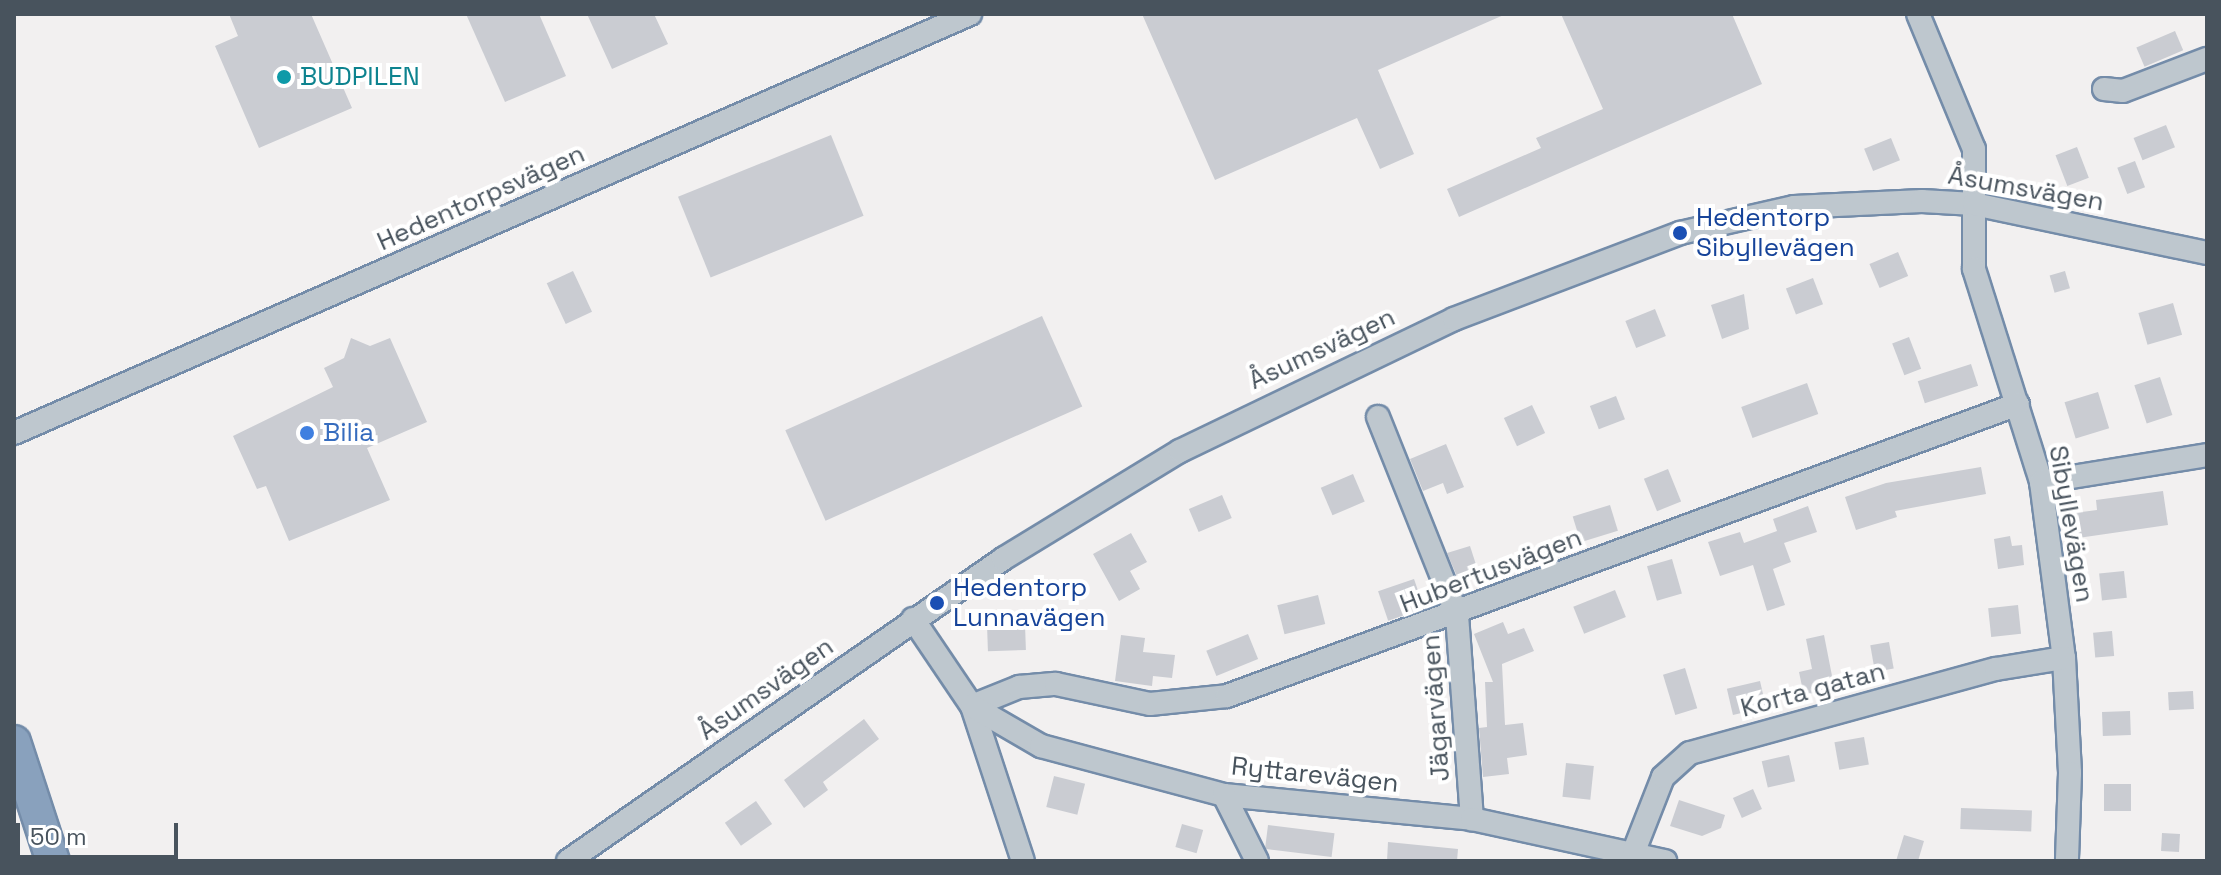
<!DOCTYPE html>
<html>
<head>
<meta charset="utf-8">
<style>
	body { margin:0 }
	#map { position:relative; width:2221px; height:875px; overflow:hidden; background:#f2f0f0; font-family:"Space Grotesk",sans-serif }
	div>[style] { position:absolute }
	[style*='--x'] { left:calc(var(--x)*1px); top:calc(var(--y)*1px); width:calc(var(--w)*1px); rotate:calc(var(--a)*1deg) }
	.building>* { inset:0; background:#caccd2; transform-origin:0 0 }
	.roads { filter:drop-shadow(2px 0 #748ca9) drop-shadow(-2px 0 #748ca9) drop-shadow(0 2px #748ca9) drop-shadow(0 -2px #748ca9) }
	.minor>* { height:22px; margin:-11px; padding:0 11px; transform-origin:11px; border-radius:11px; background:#bec7ce }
	.highway>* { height:32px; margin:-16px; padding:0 16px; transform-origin:16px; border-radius:16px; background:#89a1bd }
	.dots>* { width:22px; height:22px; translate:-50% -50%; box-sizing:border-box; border:4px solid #fff; border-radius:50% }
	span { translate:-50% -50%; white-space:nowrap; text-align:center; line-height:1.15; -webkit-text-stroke:8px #fff; paint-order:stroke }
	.culture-label { font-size:26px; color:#0d838f }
	.left { translate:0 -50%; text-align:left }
	.street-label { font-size:26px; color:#48535d }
	.transit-label { font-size:26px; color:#164399 }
	.shop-label { font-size:26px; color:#366cbe }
	.frame { position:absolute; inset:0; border:16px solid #48535d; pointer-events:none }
	.scale { position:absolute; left:16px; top:823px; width:162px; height:36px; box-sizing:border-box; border:4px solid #48535d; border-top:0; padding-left:10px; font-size:24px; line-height:28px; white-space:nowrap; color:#48535d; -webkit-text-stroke:6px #fff; paint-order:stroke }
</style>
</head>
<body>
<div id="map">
	<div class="building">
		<div style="clip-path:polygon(229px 14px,311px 14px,352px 108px,259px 148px,215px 46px,238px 36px)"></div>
		<div style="clip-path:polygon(466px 14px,539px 14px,566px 76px,505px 102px)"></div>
		<div style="clip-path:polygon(587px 14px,654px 14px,668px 44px,612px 69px)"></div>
		<div style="clip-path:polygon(1142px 14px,1506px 14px,1378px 70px,1414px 154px,1380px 169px,1357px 118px,1215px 180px)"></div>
		<div style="clip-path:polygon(1561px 14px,1732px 14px,1762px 84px,1459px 217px,1447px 189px,1541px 148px,1536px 138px,1603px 109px)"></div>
		<div style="left:2175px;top:31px;width:21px;height:42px;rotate:67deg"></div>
		<div style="left:2166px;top:125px;width:24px;height:35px;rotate:68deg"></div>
		<div style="left:831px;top:135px;width:87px;height:165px;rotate:68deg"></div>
		<div style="left:1891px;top:138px;width:24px;height:29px;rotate:68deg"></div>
		<div style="left:2077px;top:147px;width:33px;height:23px;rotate:69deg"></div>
		<div style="left:2135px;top:161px;width:28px;height:19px;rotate:69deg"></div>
		<div style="left:1898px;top:252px;width:26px;height:31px;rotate:67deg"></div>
		<div style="left:573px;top:271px;width:45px;height:29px;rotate:65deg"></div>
		<div style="left:2065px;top:271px;width:18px;height:16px;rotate:74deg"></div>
		<div style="left:1813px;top:278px;width:28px;height:29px;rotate:69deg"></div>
		<div style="clip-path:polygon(1744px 294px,1749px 329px,1722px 339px,1711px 305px)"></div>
		<div style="left:2173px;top:303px;width:33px;height:36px;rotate:74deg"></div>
		<div style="left:1655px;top:309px;width:29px;height:32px;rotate:68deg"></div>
		<div style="left:1042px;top:316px;width:99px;height:281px;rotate:66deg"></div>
		<div style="left:1909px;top:337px;width:34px;height:18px;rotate:69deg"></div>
		<div style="clip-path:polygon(351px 338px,370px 346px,390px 338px,427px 422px,367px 448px,390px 500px,289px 541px,266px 486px,257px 489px,233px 436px,333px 387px,324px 368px,344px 358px)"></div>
		<div style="left:1971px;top:364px;width:23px;height:56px;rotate:72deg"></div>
		<div style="left:2160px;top:377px;width:40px;height:27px;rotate:72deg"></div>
		<div style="left:1807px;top:383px;width:33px;height:70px;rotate:70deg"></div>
		<div style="left:2098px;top:392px;width:38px;height:35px;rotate:73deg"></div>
		<div style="left:1616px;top:396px;width:25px;height:28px;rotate:69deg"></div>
		<div style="left:1532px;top:405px;width:31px;height:31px;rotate:65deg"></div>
		<div style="clip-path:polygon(1446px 444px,1464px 487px,1447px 494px,1443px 483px,1423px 491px,1410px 459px)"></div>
		<div style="clip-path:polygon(1981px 467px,1986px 494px,1895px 511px,1897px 517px,1856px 530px,1845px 497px,1886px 483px)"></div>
		<div style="left:1668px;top:469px;width:35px;height:26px;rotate:68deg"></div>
		<div style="left:1353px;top:474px;width:30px;height:35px;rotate:67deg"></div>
		<div style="clip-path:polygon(2163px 491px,2168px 525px,2078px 538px,2074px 513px,2097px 510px,2096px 500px)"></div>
		<div style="left:1222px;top:495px;width:25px;height:36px;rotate:67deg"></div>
		<div style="left:1610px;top:505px;width:27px;height:39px;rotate:73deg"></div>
		<div style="clip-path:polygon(1808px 506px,1817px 532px,1784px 543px,1791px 562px,1773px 569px,1785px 605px,1767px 611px,1753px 565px,1720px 576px,1708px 542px,1740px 532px,1744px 543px,1777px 531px,1773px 519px)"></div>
		<div style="clip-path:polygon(1131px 533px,1147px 562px,1130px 571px,1140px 589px,1119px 601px,1093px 554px)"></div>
		<div style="clip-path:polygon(2010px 536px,2012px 546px,2022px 545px,2024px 565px,1998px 569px,1994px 539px)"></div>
		<div style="clip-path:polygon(1470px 546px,1479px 574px,1459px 581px,1447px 553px)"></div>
		<div style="left:1672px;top:559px;width:36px;height:26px;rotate:74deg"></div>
		<div style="left:2124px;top:571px;width:27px;height:25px;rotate:84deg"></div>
		<div style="left:1414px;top:579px;width:31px;height:38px;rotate:71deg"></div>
		<div style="left:1615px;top:590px;width:29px;height:45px;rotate:68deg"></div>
		<div style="left:1318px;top:595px;width:30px;height:42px;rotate:76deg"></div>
		<div style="left:2018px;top:605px;width:29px;height:30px;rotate:84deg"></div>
		<div style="clip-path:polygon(1503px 622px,1508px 634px,1524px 628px,1534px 651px,1502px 664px,1505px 725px,1523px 723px,1527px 755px,1507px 758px,1509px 774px,1483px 777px,1479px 728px,1487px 727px,1485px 682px,1493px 682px,1474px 634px)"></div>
		<div style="left:1025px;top:624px;width:26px;height:38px;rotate:88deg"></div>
		<div style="left:2112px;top:631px;width:25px;height:19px;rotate:85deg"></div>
		<div style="left:1248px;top:634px;width:27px;height:45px;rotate:68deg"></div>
		<div style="clip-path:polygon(1121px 635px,1145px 638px,1143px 652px,1175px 655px,1172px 678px,1153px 676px,1152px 686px,1115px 681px)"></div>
		<div style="clip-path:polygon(1824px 635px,1834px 686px,1804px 696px,1799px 672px,1812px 669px,1806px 639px)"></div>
		<div style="left:1889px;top:642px;width:27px;height:19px;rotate:80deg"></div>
		<div style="left:1685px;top:668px;width:42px;height:23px;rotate:73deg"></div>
		<div style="left:1760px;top:681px;width:27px;height:34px;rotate:77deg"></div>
		<div style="left:2193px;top:691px;width:18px;height:25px;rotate:87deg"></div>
		<div style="left:2130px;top:711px;width:24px;height:28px;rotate:88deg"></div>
		<div style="clip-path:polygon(864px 719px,879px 739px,823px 782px,828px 790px,804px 808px,784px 780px)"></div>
		<div style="left:1864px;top:737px;width:28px;height:30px;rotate:80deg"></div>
		<div style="left:1789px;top:755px;width:27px;height:28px;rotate:77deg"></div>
		<div style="left:1566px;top:763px;width:28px;height:34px;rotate:6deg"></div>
		<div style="left:1054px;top:776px;width:32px;height:32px;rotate:14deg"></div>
		<div style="left:2104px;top:784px;width:27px;height:27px"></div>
		<div style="left:1753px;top:789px;width:22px;height:22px;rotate:66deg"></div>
		<div style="clip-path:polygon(1679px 800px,1725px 815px,1721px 828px,1702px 836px,1670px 826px)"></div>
		<div style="left:756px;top:801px;width:28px;height:38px;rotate:55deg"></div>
		<div style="left:1961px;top:808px;width:71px;height:21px;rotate:2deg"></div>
		<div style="left:1182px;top:824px;width:22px;height:24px;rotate:16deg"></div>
		<div style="left:1268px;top:825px;width:67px;height:24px;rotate:7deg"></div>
		<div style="left:2162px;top:833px;width:18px;height:18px;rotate:3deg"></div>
		<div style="clip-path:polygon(1904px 835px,1924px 841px,1918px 861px,1896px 861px)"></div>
		<div style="clip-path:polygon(1388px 842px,1458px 849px,1457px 861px,1387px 861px)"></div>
	</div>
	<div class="roads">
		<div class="minor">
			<div style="--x:1918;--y:14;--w:146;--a:67.5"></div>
			<div style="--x:1974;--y:149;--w:120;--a:90"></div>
			<div style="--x:1974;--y:269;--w:223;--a:72.5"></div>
			<div style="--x:2041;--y:482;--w:177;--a:82.6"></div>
			<div style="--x:2064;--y:658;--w:115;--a:87"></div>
			<div style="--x:2070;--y:773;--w:88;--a:92"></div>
			<div style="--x:2104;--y:89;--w:19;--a:6"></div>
			<div style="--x:2123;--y:91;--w:90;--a:-20.9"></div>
			<div style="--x:1378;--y:417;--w:213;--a:68.2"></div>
			<div style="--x:1457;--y:615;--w:205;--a:85.8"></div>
			<div style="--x:14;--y:433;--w:1044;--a:-23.67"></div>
			<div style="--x:2041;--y:482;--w:168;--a:-9.2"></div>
			<div style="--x:913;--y:619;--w:105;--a:55.9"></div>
			<div style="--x:972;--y:706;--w:163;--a:71.8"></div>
			<div style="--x:972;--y:706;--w:51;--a:-22"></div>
			<div style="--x:1019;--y:687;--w:37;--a:-5"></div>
			<div style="--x:1056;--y:684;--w:96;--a:12"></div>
			<div style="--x:1150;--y:704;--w:77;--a:-5.9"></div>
			<div style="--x:1227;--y:696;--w:843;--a:-20.26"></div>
			<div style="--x:972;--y:706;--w:80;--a:30.1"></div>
			<div style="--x:1041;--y:746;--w:189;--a:15"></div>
			<div style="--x:1224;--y:795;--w:249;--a:5.5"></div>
			<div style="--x:1472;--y:819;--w:198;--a:12.3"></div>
			<div style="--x:1224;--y:795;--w:74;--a:63.4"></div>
			<div style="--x:1634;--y:851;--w:79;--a:-68.6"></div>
			<div style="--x:1663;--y:777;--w:36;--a:-42"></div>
			<div style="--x:1690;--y:753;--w:317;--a:-15.4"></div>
			<div style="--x:1996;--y:669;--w:69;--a:-9.2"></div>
			<div style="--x:568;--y:861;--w:530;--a:-34.77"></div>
			<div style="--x:1003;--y:559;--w:207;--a:-31.4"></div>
			<div style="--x:1180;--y:451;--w:304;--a:-25.7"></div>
			<div style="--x:1454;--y:319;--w:242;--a:-20.8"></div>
			<div style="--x:1680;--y:233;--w:117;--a:-12.8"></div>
			<div style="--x:1794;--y:207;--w:128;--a:-2.7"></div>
			<div style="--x:1922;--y:201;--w:52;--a:3.3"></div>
			<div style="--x:1974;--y:204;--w:238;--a:11.9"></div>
		</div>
		<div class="highway">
			<div style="--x:14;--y:742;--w:125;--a:71.9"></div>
		</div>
	</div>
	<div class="dots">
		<div style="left:284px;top:77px;background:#0f9aa8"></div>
		<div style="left:1680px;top:233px;background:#1a4fb4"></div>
		<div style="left:307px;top:433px;background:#3f7fe0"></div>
		<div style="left:937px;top:603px;background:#1a4fb4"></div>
	</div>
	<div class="culture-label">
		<span class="left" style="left:300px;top:77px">BUDPILEN</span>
	</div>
	<div class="street-label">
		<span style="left:2026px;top:189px;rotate:10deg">Åsumsvägen</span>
		<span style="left:481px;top:198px;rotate:-24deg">Hedentorpsvägen</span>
		<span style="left:1322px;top:349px;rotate:-25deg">Åsumsvägen</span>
		<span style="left:2071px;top:524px;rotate:80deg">Sibyllevägen</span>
		<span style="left:1491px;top:571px;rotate:-21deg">Hubertusvägen</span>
		<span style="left:766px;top:689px;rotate:-35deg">Åsumsvägen</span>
		<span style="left:1813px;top:690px;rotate:-15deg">Korta gatan</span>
		<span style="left:1436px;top:708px;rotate:-94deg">Jägarvägen</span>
		<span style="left:1315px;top:775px;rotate:6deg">Ryttarevägen</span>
	</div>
	<div class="transit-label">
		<span class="left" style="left:1696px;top:233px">Hedentorp<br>Sibyllevägen</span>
		<span class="left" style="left:953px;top:603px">Hedentorp<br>Lunnavägen</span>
	</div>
	<div class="shop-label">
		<span class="left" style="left:323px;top:433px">Bilia</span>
	</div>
	<div class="frame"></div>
	<div class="scale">50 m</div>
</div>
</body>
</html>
